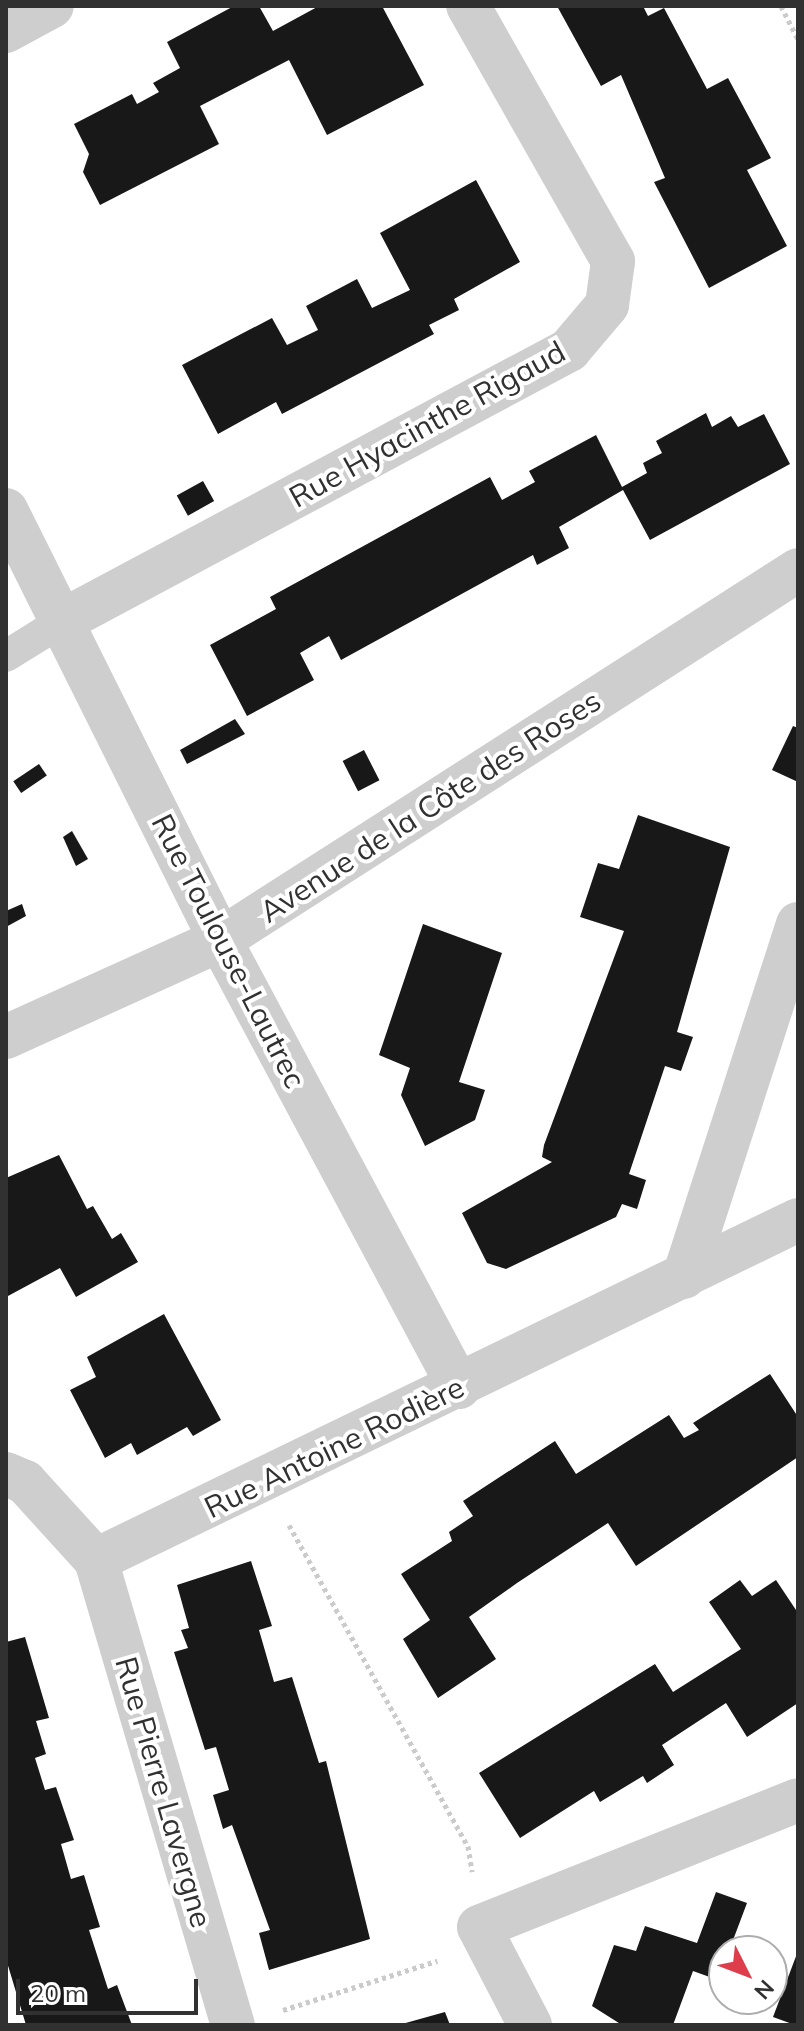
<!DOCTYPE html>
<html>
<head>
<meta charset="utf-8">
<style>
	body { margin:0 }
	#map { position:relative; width:804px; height:2031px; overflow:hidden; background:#fff; font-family:Mulish,sans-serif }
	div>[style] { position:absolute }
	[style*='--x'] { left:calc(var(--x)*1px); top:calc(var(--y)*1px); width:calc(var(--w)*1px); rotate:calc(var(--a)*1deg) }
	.building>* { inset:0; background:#181818; transform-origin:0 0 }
	.path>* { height:5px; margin-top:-2.5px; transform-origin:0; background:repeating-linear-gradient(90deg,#cbcbcb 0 4px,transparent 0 8px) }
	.lane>* { height:32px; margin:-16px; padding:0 16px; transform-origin:16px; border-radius:16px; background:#cecece }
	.street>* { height:44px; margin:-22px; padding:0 22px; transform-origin:22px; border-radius:22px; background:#cecece }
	span { translate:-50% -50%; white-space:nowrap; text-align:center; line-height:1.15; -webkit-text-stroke:8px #fff; paint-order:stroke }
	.street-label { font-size:30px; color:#313131 }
	.frame { position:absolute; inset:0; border:8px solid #313131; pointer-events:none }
	.north { position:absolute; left:708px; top:1935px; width:80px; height:80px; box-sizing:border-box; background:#fff; border:2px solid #adadad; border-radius:50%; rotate:132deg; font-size:22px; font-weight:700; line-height:32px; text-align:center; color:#313131 }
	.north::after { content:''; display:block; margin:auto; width:28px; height:36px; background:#de3d4c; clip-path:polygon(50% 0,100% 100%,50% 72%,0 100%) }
	.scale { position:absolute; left:16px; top:1979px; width:182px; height:36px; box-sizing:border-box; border:4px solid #313131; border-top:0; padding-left:10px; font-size:24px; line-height:28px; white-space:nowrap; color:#313131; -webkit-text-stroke:6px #fff; paint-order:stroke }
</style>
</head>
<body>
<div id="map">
	<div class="building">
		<div style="clip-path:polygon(234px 6px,259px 6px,273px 31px,319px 6px,382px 6px,424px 85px,327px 135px,289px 60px,200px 106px,219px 144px,100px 205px,83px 172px,89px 154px,74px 124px,132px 94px,137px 104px,159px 92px,153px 83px,180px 68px,167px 42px)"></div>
		<div style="clip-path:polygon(557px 6px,643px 6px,648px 16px,664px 8px,707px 89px,728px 78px,771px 158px,747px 170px,787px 246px,709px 288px,654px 182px,665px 178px,621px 75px,601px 86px)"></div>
		<div style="clip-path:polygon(476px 180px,520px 262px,454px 299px,459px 310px,429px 325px,434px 334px,282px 414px,276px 402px,218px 434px,182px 365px,272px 318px,287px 345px,318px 330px,306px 306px,357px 279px,372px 308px,410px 290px,380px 233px)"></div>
		<div style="clip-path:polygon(706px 413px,712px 427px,731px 416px,738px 427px,764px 414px,790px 464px,650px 540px,623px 490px,559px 527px,569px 548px,537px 565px,533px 555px,341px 660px,329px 636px,300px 653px,314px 680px,247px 716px,210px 645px,276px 609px,270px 597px,490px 477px,502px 500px,535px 482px,529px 471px,596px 435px,622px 487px,647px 473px,643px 463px,662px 453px,656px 441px)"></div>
		<div style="left:203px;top:481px;width:23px;height:30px;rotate:61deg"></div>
		<div style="clip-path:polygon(235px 719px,245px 734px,187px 764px,180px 750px)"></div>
		<div style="clip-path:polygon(793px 726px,798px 728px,798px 782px,772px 770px)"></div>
		<div style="left:364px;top:750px;width:34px;height:24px;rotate:63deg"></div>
		<div style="left:39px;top:764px;width:14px;height:31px;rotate:56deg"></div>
		<div style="clip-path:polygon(638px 815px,730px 847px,677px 1032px,693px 1037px,681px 1071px,665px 1066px,629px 1174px,646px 1180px,637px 1209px,622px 1204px,616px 1217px,506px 1269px,487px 1263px,462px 1213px,552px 1162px,542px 1157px,544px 1145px,624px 931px,580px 917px,598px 863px,619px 869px)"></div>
		<div style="clip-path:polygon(72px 831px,88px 859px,76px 866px,63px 837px)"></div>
		<div style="clip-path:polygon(22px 904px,26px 916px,6px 927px,6px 911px)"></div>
		<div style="clip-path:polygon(423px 924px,502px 953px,459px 1082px,485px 1090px,475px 1120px,425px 1146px,401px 1095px,410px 1068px,379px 1055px)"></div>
		<div style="clip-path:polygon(59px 1155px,87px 1209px,93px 1206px,112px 1239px,121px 1233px,138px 1262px,76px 1297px,60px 1268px,8px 1296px,6px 1178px)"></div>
		<div style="clip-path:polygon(164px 1314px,221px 1420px,193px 1436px,187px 1427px,137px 1455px,131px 1443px,105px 1458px,70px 1390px,96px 1377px,87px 1357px)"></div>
		<div style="clip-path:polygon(770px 1374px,798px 1417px,798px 1457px,636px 1566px,608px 1523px,517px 1583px,469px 1617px,496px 1659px,438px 1698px,403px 1639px,430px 1620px,401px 1574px,452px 1541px,449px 1532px,473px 1516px,463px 1501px,555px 1441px,576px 1474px,669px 1415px,684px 1438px,699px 1430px,693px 1423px)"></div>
		<div style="clip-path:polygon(251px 1561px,272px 1626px,259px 1630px,274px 1682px,292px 1677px,319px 1763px,326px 1761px,370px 1939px,269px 1970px,259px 1933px,270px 1930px,232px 1825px,223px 1829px,213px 1795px,229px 1790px,216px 1747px,205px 1750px,174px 1652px,188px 1648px,181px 1630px,189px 1628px,177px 1585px)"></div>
		<div style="clip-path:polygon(740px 1580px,752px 1596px,776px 1580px,798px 1613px,798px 1703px,747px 1737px,726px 1703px,662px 1745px,674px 1765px,647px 1783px,643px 1776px,600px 1802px,594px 1791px,520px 1838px,479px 1773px,655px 1664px,673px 1692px,741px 1649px,709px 1602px)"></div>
		<div style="clip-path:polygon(25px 1637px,49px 1718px,36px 1721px,46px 1754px,35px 1758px,45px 1790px,56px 1787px,74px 1840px,61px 1844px,71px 1879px,84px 1875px,100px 1927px,89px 1930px,108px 1989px,117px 1985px,132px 2025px,26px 2025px,6px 1959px,6px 1642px)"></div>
		<div style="clip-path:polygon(716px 1892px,747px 1903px,718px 1980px,693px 1971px,673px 2025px,622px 2025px,592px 2006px,614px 1945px,636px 1951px,645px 1926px,697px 1943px)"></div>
		<div style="clip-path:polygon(798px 1951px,798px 2025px,795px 2025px,773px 2017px)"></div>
		<div style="clip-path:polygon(445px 2012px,450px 2025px,402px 2025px,402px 2024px)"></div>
	</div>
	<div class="path">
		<div style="--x:781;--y:6;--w:37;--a:63"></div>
		<div style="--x:289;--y:1525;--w:368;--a:60.9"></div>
		<div style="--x:468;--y:1846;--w:26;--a:81"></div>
		<div style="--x:283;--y:2010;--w:162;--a:-17.7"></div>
	</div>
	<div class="lane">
		<div style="--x:6;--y:656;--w:68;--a:-31.8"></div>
	</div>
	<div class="street">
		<div style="--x:6;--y:31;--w:52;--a:-28.5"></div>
		<div style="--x:6;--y:510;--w:480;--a:63.5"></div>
		<div style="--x:220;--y:940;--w:507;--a:61.87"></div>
		<div style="--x:64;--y:620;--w:573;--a:-28.13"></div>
		<div style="--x:569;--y:350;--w:59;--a:-49.8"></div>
		<div style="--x:607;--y:305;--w:44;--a:-82.2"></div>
		<div style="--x:613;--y:261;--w:293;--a:-119.6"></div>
		<div style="--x:6;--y:1037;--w:235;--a:-24.4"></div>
		<div style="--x:220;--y:940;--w:686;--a:-32.62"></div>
		<div style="--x:684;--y:1277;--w:371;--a:-72.1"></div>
		<div style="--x:6;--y:1474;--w:21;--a:23"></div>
		<div style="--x:25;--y:1482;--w:105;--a:47.7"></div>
		<div style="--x:96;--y:1560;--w:780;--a:-25.84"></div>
		<div style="--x:96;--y:1560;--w:485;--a:73.6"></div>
		<div style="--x:530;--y:2025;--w:110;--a:-117.5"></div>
		<div style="--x:479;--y:1927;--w:343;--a:-21.7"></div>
	</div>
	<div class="street-label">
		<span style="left:427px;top:424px;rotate:-29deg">Rue Hyacinthe Rigaud</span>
		<span style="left:430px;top:806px;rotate:-33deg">Avenue de la Côte des Roses</span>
		<span style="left:229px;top:951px;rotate:63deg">Rue Toulouse-Lautrec</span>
		<span style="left:334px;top:1447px;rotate:-26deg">Rue Antoine Rodière</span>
		<span style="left:164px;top:1792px;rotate:74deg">Rue Pierre Lavergne</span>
	</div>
	<div class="frame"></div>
	<div class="north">N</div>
	<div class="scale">20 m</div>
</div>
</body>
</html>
